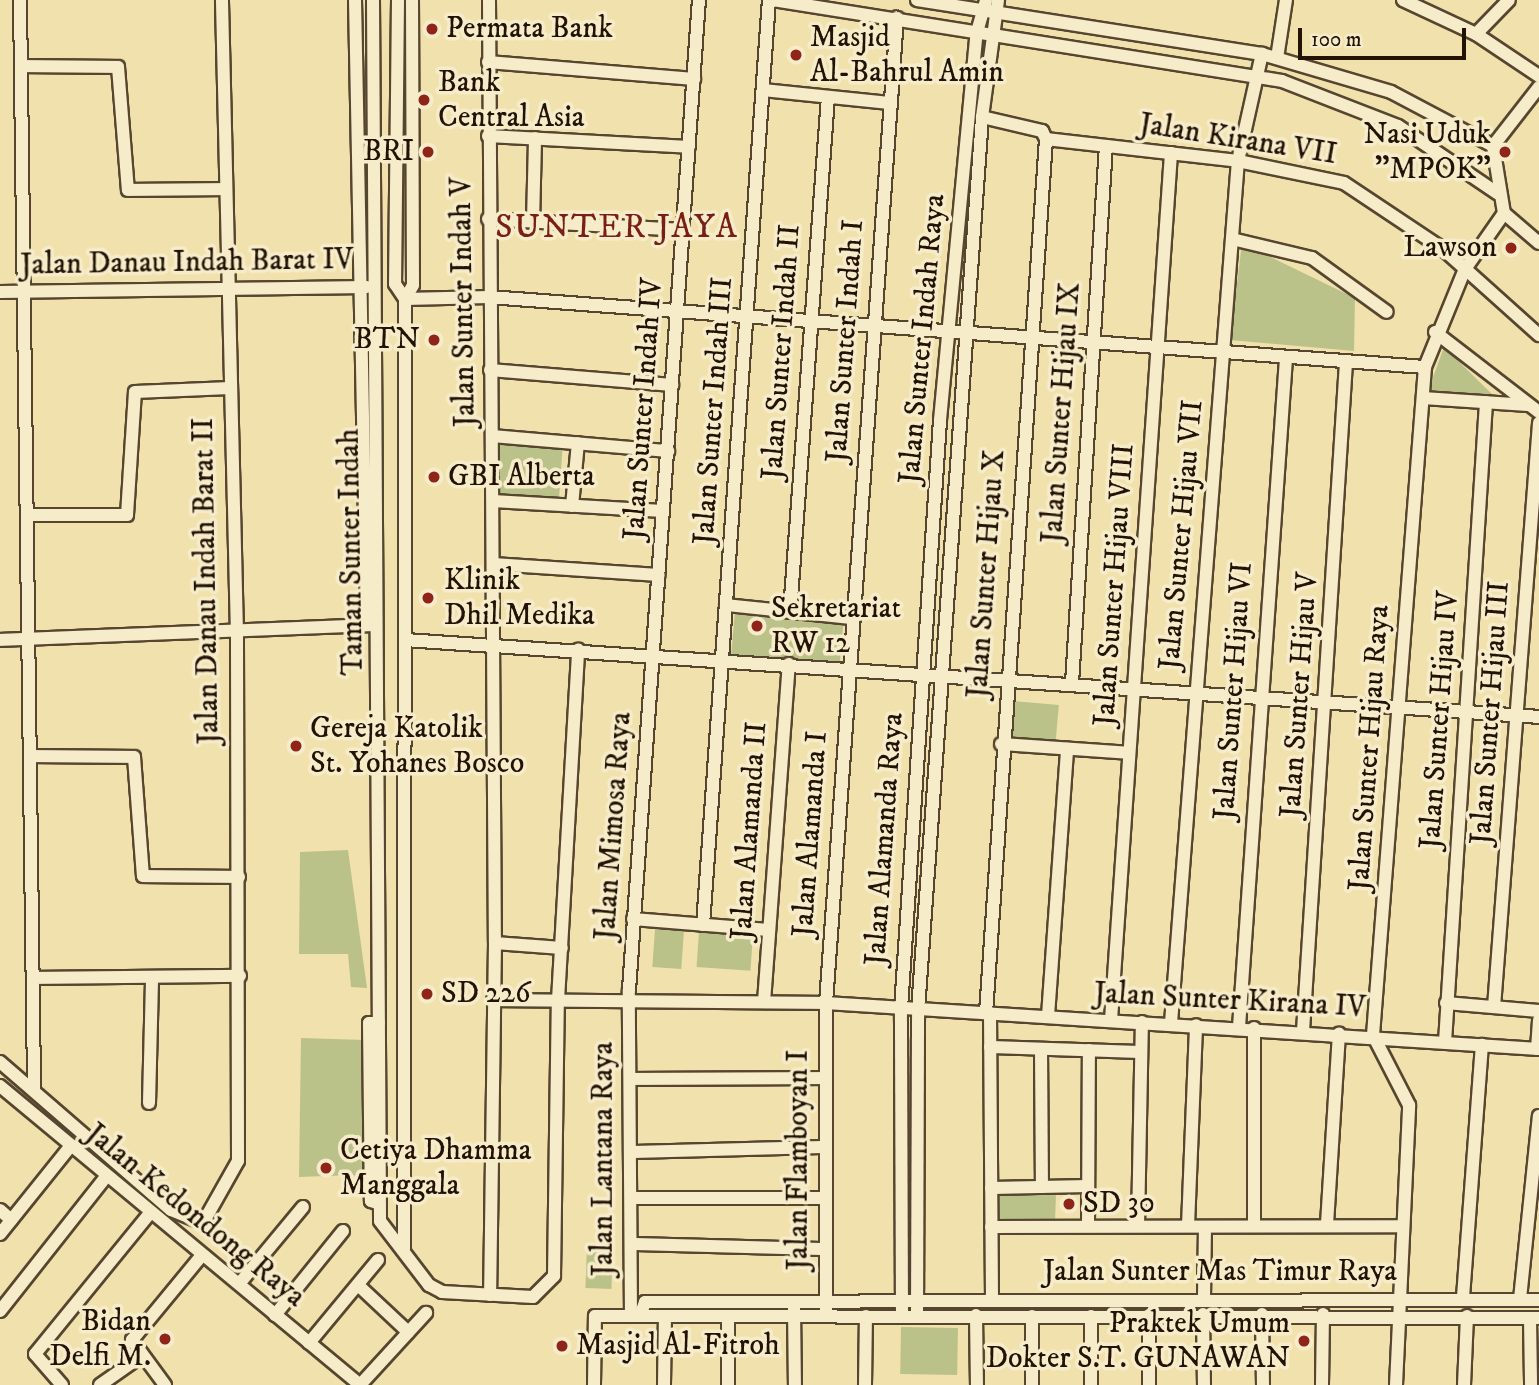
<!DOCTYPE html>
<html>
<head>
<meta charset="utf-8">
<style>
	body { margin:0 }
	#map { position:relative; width:1539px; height:1385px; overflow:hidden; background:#f1e1ad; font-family:"IM FELL DW Pica",serif }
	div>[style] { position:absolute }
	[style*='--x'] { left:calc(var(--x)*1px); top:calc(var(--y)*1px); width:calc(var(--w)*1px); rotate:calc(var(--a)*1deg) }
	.green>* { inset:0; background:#bbc289; transform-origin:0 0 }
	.roads { filter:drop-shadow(2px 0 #56462f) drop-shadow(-2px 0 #56462f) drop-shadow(0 2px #56462f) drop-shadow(0 -2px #56462f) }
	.minor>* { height:12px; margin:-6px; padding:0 6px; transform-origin:6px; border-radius:6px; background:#f6ecca }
	.dots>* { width:19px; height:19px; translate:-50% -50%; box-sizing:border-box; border:4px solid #f6ecca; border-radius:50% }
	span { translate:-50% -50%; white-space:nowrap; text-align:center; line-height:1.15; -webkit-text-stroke:7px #f6ecca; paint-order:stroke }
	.poi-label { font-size:30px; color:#231305 }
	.left { translate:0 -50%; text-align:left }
	.right { translate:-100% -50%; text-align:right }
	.street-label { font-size:30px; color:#231305 }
	.quarter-label { font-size:33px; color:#7a1f14; letter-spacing:2px }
	.scale { position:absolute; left:1298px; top:28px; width:168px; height:32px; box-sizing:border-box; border:4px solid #231305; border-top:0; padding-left:9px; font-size:21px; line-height:24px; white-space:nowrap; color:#231305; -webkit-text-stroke:5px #f6ecca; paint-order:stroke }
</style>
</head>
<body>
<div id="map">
	<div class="green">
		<div style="clip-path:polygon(1242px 243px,1355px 298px,1354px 351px,1230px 340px)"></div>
		<div style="clip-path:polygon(1444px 347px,1497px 399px,1427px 394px)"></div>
		<div style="left:499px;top:439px;width:64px;height:58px;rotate:4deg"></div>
		<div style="left:735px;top:611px;width:109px;height:46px;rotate:5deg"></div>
		<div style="left:1012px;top:701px;width:47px;height:38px;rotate:5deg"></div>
		<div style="clip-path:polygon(348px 850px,367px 988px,351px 987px,348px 954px,299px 954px,300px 852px)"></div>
		<div style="left:655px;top:929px;width:29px;height:38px;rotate:4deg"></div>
		<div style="left:699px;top:932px;width:54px;height:35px;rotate:4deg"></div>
		<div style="clip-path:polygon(301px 1038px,365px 1040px,370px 1195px,354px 1175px,299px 1177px)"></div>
		<div style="left:993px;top:1193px;width:63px;height:26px;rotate:2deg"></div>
		<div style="left:587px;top:1244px;width:26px;height:44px;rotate:2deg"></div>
		<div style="left:901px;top:1327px;width:57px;height:47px;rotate:1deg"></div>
	</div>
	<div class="roads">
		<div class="minor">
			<div style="--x:20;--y:0;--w:1090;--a:89.26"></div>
			<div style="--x:355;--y:0;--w:625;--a:88.9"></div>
			<div style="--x:373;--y:0;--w:1221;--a:89.67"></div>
			<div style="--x:380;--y:1221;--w:81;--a:52.6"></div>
			<div style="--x:429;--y:1285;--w:15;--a:28"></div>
			<div style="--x:442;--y:1292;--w:91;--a:3.1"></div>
			<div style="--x:533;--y:1297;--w:30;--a:-45"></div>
			<div style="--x:554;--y:1276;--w:276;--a:-89.2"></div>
			<div style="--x:558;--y:1000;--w:351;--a:-86.7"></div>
			<div style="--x:398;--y:0;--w:284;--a:90.6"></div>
			<div style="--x:395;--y:284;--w:18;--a:56"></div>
			<div style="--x:489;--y:0;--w:943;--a:89.64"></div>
			<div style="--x:495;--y:943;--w:352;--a:90.8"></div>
			<div style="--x:773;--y:0;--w:515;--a:9.04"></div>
			<div style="--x:1282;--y:81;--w:124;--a:21.2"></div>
			<div style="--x:1398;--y:126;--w:120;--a:34.1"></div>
			<div style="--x:917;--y:0;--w:349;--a:8.9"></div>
			<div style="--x:1262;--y:54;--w:134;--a:16.4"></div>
			<div style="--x:1391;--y:92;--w:115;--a:27.9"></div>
			<div style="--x:1493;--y:146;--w:68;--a:80.7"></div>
			<div style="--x:1504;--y:213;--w:46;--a:40.6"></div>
			<div style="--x:1403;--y:0;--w:81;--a:25"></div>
			<div style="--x:1476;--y:34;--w:76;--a:33.7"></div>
			<div style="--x:1476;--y:34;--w:47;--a:-45.9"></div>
			<div style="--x:1277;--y:58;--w:59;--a:-81.2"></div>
			<div style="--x:488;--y:62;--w:207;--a:4.7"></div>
			<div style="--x:22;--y:66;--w:96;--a:0.6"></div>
			<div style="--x:118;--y:67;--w:123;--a:85.4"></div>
			<div style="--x:128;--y:190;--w:98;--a:-0.6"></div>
			<div style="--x:763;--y:90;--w:127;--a:5.9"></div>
			<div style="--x:982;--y:117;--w:62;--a:13.1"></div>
			<div style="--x:1042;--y:131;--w:9;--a:63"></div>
			<div style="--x:1046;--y:139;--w:193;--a:6.5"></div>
			<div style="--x:1238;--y:161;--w:108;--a:11.7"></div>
			<div style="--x:1344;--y:183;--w:119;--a:33.7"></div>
			<div style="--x:1443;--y:249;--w:129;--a:41.9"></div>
			<div style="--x:488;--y:136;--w:201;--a:3.1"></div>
			<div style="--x:1493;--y:146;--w:75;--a:-52.1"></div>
			<div style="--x:488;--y:219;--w:195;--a:3.2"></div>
			<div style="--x:533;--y:222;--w:84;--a:-88.6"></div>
			<div style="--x:1232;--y:239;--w:82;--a:13.4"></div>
			<div style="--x:1312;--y:258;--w:92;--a:35.8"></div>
			<div style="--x:0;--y:292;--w:367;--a:-0.8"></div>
			<div style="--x:405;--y:299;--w:84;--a:-1.4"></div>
			<div style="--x:489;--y:297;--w:939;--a:4.28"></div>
			<div style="--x:1435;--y:332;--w:131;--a:37.6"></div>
			<div style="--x:490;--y:370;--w:183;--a:4.7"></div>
			<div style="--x:1423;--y:398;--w:105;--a:3.8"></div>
			<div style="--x:492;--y:436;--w:177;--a:4.9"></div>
			<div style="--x:493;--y:501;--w:170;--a:3.4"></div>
			<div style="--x:572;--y:506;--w:63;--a:-84.6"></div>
			<div style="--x:29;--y:515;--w:98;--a:0"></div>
			<div style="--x:127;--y:515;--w:123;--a:-86.3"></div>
			<div style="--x:135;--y:392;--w:95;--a:-2.4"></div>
			<div style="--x:493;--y:564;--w:166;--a:3.8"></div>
			<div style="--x:726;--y:605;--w:127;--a:5.9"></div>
			<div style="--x:790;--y:612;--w:516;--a:-85.78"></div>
			<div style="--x:0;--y:640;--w:374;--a:-2.3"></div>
			<div style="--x:405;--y:640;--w:1137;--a:3.88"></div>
			<div style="--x:1072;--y:683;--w:538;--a:-86.38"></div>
			<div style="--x:1001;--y:744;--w:128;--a:4"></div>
			<div style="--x:33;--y:756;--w:101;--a:0.6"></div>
			<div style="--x:134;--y:757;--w:119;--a:85.7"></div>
			<div style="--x:143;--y:876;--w:96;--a:0.6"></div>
			<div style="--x:633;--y:919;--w:136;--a:4.6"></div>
			<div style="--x:703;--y:925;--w:927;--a:-85.92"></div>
			<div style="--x:495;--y:943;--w:67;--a:4.3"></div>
			<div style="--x:34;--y:978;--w:206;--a:-0.6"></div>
			<div style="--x:493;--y:1000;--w:333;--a:0.5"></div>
			<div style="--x:826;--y:1003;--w:714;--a:3.69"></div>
			<div style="--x:764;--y:1002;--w:339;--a:-85.8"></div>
			<div style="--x:1446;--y:1003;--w:93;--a:4.9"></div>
			<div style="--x:1494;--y:1007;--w:586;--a:-85.59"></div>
			<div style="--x:986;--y:1013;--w:876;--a:-86.07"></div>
			<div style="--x:990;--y:1013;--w:285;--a:89.6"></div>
			<div style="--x:1048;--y:1016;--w:268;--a:-85.9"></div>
			<div style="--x:1111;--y:1020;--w:869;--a:-86.04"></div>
			<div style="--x:379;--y:1023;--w:10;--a:180"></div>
			<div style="--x:369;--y:1023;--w:178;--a:89.4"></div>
			<div style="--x:371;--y:1201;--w:9;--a:18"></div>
			<div style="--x:1171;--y:1023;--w:865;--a:-85.56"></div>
			<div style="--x:1238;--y:161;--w:110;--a:-77.4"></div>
			<div style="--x:1239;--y:1027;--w:671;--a:-85.98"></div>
			<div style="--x:1254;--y:1028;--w:196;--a:90"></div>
			<div style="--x:1303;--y:1031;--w:670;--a:-86.32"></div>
			<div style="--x:1445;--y:1042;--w:641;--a:-86.33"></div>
			<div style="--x:990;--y:1047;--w:151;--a:1.9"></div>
			<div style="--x:1041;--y:1049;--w:138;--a:89.6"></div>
			<div style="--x:1537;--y:1049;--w:29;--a:-86"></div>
			<div style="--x:0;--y:1062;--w:226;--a:40.9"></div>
			<div style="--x:171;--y:1210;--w:35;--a:22"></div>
			<div style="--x:203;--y:1223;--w:71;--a:-60.6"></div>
			<div style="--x:238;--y:1161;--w:527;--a:-90.11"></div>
			<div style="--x:237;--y:634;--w:634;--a:-91.36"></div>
			<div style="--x:630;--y:1079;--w:196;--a:-0.3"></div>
			<div style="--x:0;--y:1086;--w:468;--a:39.7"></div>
			<div style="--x:360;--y:1385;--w:98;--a:-47.5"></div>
			<div style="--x:149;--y:1103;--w:123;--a:-88.6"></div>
			<div style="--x:630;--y:1152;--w:195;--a:-1.5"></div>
			<div style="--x:991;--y:1188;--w:97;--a:-1.2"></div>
			<div style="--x:631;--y:1198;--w:194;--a:0"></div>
			<div style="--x:0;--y:1210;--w:15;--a:42"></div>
			<div style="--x:1327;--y:1224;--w:191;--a:-86.4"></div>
			<div style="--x:1088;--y:1225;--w:175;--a:-89.7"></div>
			<div style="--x:1138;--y:1226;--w:204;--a:-88.9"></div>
			<div style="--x:1188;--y:1226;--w:201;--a:-87.7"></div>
			<div style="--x:991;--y:1227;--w:410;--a:-0.1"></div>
			<div style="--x:0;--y:1234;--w:110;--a:-51.3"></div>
			<div style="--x:632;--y:1244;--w:192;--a:1.5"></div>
			<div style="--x:404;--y:1249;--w:950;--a:-89.94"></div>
			<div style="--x:405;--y:299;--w:16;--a:-60"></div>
			<div style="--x:413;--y:285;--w:285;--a:-90.2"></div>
			<div style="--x:239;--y:1284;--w:100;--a:-50.3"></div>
			<div style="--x:358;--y:1285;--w:69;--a:43.2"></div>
			<div style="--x:1463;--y:1297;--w:253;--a:-85.7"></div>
			<div style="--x:1204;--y:1298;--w:71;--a:-89.2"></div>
			<div style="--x:1520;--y:1299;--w:184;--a:-84.1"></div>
			<div style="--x:794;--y:1308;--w:77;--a:89.3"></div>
			<div style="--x:0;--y:1311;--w:171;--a:-51.7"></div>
			<div style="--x:1203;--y:1314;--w:71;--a:89.2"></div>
			<div style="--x:1262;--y:1314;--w:71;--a:89.2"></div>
			<div style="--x:275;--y:1315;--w:108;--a:-51"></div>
			<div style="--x:976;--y:1315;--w:70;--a:89.2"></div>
			<div style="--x:631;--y:1316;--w:326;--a:-90.4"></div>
			<div style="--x:629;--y:990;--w:992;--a:-85.96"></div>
			<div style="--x:640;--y:1316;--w:15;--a:-70"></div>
			<div style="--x:645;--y:1302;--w:894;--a:-0.13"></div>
			<div style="--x:728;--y:1316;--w:69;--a:90"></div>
			<div style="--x:826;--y:1316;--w:313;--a:-90"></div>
			<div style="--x:826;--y:1003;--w:988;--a:-85.88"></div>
			<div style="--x:902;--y:1316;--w:307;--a:-90.2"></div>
			<div style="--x:901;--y:1009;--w:590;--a:-86.21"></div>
			<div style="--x:940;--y:420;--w:390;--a:-84.6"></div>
			<div style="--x:977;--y:32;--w:33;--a:-74"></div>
			<div style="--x:917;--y:1316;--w:306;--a:-89.8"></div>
			<div style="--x:918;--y:1010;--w:895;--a:-85.9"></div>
			<div style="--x:982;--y:117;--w:118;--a:-82.2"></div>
			<div style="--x:1091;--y:1316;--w:69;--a:90"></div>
			<div style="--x:1530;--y:1318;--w:67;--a:89.1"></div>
			<div style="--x:309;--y:1343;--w:108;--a:-50.3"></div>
			<div style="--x:62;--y:1385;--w:41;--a:-131.1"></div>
			<div style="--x:35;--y:1354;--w:182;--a:-50.8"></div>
			<div style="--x:100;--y:1385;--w:39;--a:-35"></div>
			<div style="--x:165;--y:1385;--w:56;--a:-126.3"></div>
			<div style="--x:132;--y:1340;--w:110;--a:-50.5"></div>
			<div style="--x:594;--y:1385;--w:69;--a:-89.2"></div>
			<div style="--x:595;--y:1316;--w:944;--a:0.12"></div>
			<div style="--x:664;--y:1385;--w:69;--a:-89.2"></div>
			<div style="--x:865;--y:1385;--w:69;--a:-89.2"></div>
			<div style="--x:1032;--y:1385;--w:69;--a:-90"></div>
			<div style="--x:1149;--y:1385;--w:70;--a:-90"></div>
			<div style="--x:1322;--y:1385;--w:71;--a:-89.2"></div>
			<div style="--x:1396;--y:1385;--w:280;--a:-87.3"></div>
			<div style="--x:1409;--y:1105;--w:79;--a:-117.2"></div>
			<div style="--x:1373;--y:1035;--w:670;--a:-85.55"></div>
			<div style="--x:1425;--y:367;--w:106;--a:-67.8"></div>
			<div style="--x:1465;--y:269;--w:68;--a:-55.1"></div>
			<div style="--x:1464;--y:1385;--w:69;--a:-87.5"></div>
		</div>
	</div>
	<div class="dots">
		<div style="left:432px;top:29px;background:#8f2418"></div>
		<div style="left:796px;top:55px;background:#8f2418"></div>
		<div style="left:424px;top:100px;background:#8f2418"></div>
		<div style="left:428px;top:152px;background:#8f2418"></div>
		<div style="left:1505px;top:152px;background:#8f2418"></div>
		<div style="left:1511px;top:248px;background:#8f2418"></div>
		<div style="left:434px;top:340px;background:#8f2418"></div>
		<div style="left:434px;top:477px;background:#8f2418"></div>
		<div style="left:428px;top:598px;background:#8f2418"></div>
		<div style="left:757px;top:626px;background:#8f2418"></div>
		<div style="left:296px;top:746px;background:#8f2418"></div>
		<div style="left:427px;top:994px;background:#8f2418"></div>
		<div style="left:326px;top:1168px;background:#8f2418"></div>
		<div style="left:1069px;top:1204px;background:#8f2418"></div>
		<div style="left:165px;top:1339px;background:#8f2418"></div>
		<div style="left:1304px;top:1341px;background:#8f2418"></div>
		<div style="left:562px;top:1346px;background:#8f2418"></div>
	</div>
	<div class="poi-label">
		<span class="left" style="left:446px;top:29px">Permata Bank</span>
		<span class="left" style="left:810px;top:55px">Masjid<br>Al-Bahrul Amin</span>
		<span class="left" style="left:438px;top:100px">Bank<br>Central Asia</span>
		<span class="right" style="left:1491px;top:152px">Nasi Uduk<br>"MPOK"</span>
		<span class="right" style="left:414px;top:152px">BRI</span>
		<span class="right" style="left:1497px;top:248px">Lawson</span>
		<span class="right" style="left:420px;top:340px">BTN</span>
		<span class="left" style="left:448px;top:477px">GBI Alberta</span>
		<span class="left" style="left:444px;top:598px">Klinik<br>Dhil Medika</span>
		<span class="left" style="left:771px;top:626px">Sekretariat<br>RW 12</span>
		<span class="left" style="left:310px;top:746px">Gereja Katolik<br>St. Yohanes Bosco</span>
		<span class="left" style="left:441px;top:994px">SD 226</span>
		<span class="left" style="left:340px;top:1168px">Cetiya Dhamma<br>Manggala</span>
		<span class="left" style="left:1083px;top:1204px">SD 30</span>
		<span class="right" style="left:151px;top:1339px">Bidan<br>Delfi M.</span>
		<span class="right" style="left:1290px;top:1341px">Praktek Umum<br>Dokter S.T. GUNAWAN</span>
		<span class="left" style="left:576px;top:1346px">Masjid Al-Fitroh</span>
	</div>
	<div class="street-label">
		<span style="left:1238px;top:140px;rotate:9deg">Jalan Kirana VII</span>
		<span style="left:187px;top:263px;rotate:-1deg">Jalan Danau Indah Barat IV</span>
		<span style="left:464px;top:302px;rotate:-91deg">Jalan Sunter Indah V</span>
		<span style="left:923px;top:339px;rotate:-85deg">Jalan Sunter Indah Raya</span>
		<span style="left:846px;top:341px;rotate:-86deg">Jalan Sunter Indah I</span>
		<span style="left:782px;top:352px;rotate:-86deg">Jalan Sunter Indah II</span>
		<span style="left:644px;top:409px;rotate:-86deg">Jalan Sunter Indah IV</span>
		<span style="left:714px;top:411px;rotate:-86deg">Jalan Sunter Indah III</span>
		<span style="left:1062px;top:413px;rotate:-86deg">Jalan Sunter Hijau IX</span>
		<span style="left:1182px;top:535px;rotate:-85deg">Jalan Sunter Hijau VII</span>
		<span style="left:352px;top:552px;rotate:-91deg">Taman Sunter Indah</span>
		<span style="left:987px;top:574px;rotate:-86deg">Jalan Sunter Hijau X</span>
		<span style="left:207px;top:581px;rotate:-91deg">Jalan Danau Indah Barat II</span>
		<span style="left:1115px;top:585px;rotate:-86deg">Jalan Sunter Hijau VIII</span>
		<span style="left:1234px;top:691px;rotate:-86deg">Jalan Sunter Hijau VI</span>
		<span style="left:1300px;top:695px;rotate:-86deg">Jalan Sunter Hijau V</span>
		<span style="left:1491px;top:713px;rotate:-86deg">Jalan Sunter Hijau III</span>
		<span style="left:1440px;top:720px;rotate:-86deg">Jalan Sunter Hijau IV</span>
		<span style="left:1370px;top:748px;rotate:-86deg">Jalan Sunter Hijau Raya</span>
		<span style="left:614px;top:826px;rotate:-86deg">Jalan Mimosa Raya</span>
		<span style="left:750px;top:831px;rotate:-86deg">Jalan Alamanda II</span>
		<span style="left:811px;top:834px;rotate:-86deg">Jalan Alamanda I</span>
		<span style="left:885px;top:839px;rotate:-86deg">Jalan Alamanda Raya</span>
		<span style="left:1230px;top:1001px;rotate:3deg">Jalan Sunter Kirana IV</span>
		<span style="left:604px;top:1159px;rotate:-90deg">Jalan Lantana Raya</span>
		<span style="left:799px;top:1160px;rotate:-90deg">Jalan Flamboyan I</span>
		<span style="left:195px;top:1216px;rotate:39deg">Jalan Kedondong Raya</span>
		<span style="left:1220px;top:1272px">Jalan Sunter Mas Timur Raya</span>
	</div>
	<div class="quarter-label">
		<span style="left:617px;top:228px">SUNTER JAYA</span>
	</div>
	<div class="scale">100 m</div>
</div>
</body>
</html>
